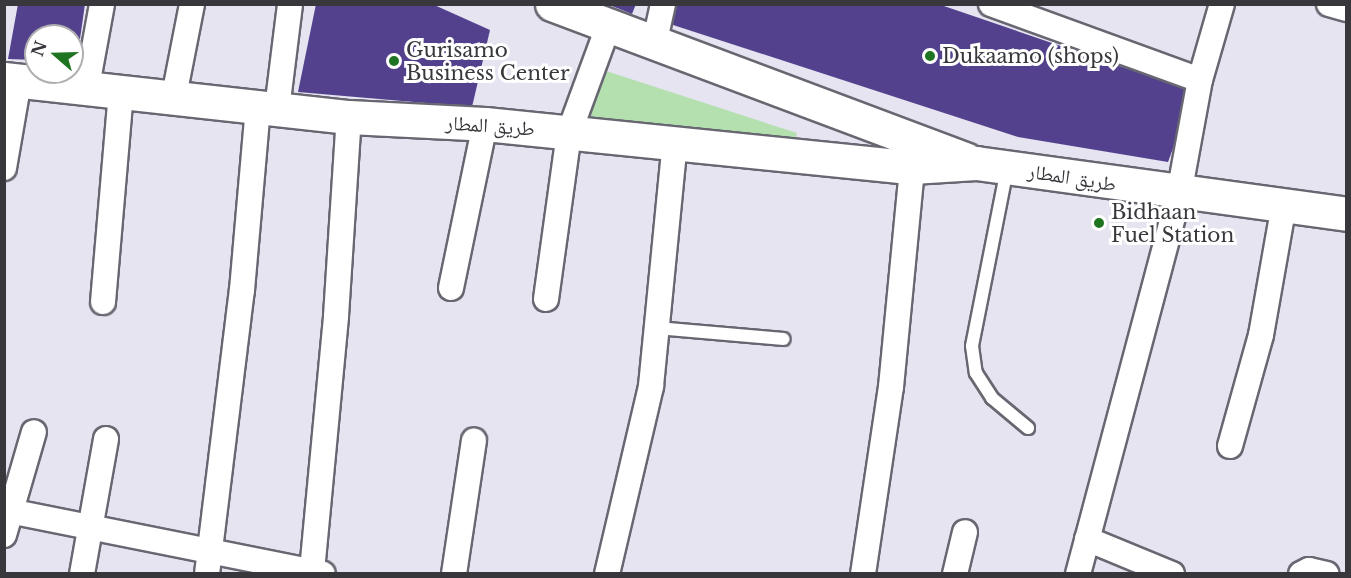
<!DOCTYPE html>
<html>
<head>
<meta charset="utf-8">
<style>
	body { margin:0 }
	#map { position:relative; width:1351px; height:578px; overflow:hidden; background:#e5e4f0; font-family:"Libre Baskerville","Noto Naskh Arabic",serif }
	div>[style] { position:absolute }
	[style*='--x'] { left:calc(var(--x)*1px); top:calc(var(--y)*1px); width:calc(var(--w)*1px); rotate:calc(var(--a)*1deg) }
	.green>* { inset:0; background:#b4e0b0 }
	.building>* { inset:0; background:#53418d }
	.roads { filter:drop-shadow(2px 0 #686771) drop-shadow(-2px 0 #686771) drop-shadow(0 2px #686771) drop-shadow(0 -2px #686771) }
	.service>* { height:12px; margin:-6px; padding:0 6px; transform-origin:6px; border-radius:6px; background:#fff }
	.minor>* { height:24px; margin:-12px; padding:0 12px; transform-origin:12px; border-radius:12px; background:#fff }
	.secondary>* { height:33px; margin:-16.5px; padding:0 16.5px; transform-origin:16.5px; border-radius:16.5px; background:#fff }
	.dots>* { width:16px; height:16px; translate:-50% -50%; box-sizing:border-box; border:3px solid #fff; border-radius:50% }
	span { translate:-50% -50%; white-space:nowrap; text-align:center; line-height:1.15; -webkit-text-stroke:6px #fff; paint-order:stroke }
	.poi-label { font-size:20px; color:#38373c }
	.left { translate:0 -50%; text-align:left }
	.street-label { font-size:20px; color:#38373c }
	.frame { position:absolute; inset:0; border:6px solid #38373c; pointer-events:none }
	.north { position:absolute; left:24px; top:24px; width:60px; height:60px; box-sizing:border-box; background:#fff; border:2px solid #afafb1; border-radius:50%; rotate:290deg; font-size:16px; font-weight:700; line-height:24px; text-align:center; color:#38373c }
	.north::after { content:''; display:block; margin:auto; width:21px; height:27px; background:#1e7420; clip-path:polygon(50% 0,100% 100%,50% 72%,0 100%) }
</style>
</head>
<body>
<div id="map">
	<div class="green">
		<div style="clip-path:polygon(603px 70px,797px 133px,793px 147px,587px 122px)"></div>
	</div>
	<div class="building">
		<div style="clip-path:polygon(18px 4px,85px 4px,77px 60px,72px 60px,72px 36px,36px 36px,36px 60px,8px 59px)"></div>
		<div style="clip-path:polygon(316px 4px,432px 4px,490px 30px,472px 107px,298px 92px)"></div>
		<div style="clip-path:polygon(607px 4px,636px 4px,632px 14px)"></div>
		<div style="clip-path:polygon(675px 4px,938px 4px,1187px 89px,1179px 132px,1168px 162px,1018px 137px,670px 24px)"></div>
	</div>
	<div class="roads">
		<div class="service">
			<div style="--x:1007;--y:169;--w:180;--a:101.2"></div>
			<div style="--x:972;--y:346;--w:27;--a:82"></div>
			<div style="--x:976;--y:373;--w:30;--a:57"></div>
			<div style="--x:992;--y:398;--w:47;--a:39.8"></div>
			<div style="--x:657;--y:328;--w:127;--a:5"></div>
		</div>
		<div class="minor">
			<div style="--x:991;--y:4;--w:222;--a:20"></div>
			<div style="--x:1329;--y:4;--w:18;--a:16"></div>
			<div style="--x:654;--y:45;--w:42;--a:-77.6"></div>
			<div style="--x:87;--y:86;--w:83;--a:-79.6"></div>
			<div style="--x:174;--y:96;--w:94;--a:-78.9"></div>
			<div style="--x:277;--y:109;--w:106;--a:-82.9"></div>
			<div style="--x:4;--y:168;--w:88;--a:-80.2"></div>
			<div style="--x:451;--y:288;--w:167;--a:-78.3"></div>
			<div style="--x:546;--y:299;--w:168;--a:-82.1"></div>
			<div style="--x:569;--y:133;--w:113;--a:-69.8"></div>
			<div style="--x:103;--y:302;--w:211;--a:-85.1"></div>
			<div style="--x:1230;--y:446;--w:115;--a:-74.4"></div>
			<div style="--x:1261;--y:335;--w:133;--a:-80"></div>
			<div style="--x:4;--y:510;--w:325;--a:11.3"></div>
			<div style="--x:4;--y:535;--w:107;--a:-73.8"></div>
			<div style="--x:1087;--y:539;--w:92;--a:22.4"></div>
			<div style="--x:312;--y:571;--w:256;--a:-84.6"></div>
			<div style="--x:336;--y:316;--w:199;--a:-86.3"></div>
			<div style="--x:82;--y:574;--w:137;--a:-79.9"></div>
			<div style="--x:207;--y:574;--w:286;--a:-83"></div>
			<div style="--x:242;--y:290;--w:184;--a:-85"></div>
			<div style="--x:454;--y:574;--w:135;--a:-81.5"></div>
			<div style="--x:607;--y:574;--w:193;--a:-76.8"></div>
			<div style="--x:651;--y:386;--w:245;--a:-84.4"></div>
			<div style="--x:863;--y:574;--w:189;--a:-81.5"></div>
			<div style="--x:891;--y:387;--w:221;--a:-84.5"></div>
			<div style="--x:955;--y:574;--w:43;--a:-76.6"></div>
			<div style="--x:1078;--y:574;--w:393;--a:-75.1"></div>
			<div style="--x:1179;--y:194;--w:116;--a:-79.6"></div>
			<div style="--x:1200;--y:80;--w:79;--a:-73.9"></div>
			<div style="--x:1301;--y:574;--w:9;--a:-27"></div>
			<div style="--x:1309;--y:570;--w:18;--a:13"></div>
		</div>
		<div class="secondary">
			<div style="--x:552;--y:4;--w:442;--a:20.6"></div>
			<div style="--x:4;--y:79;--w:347;--a:6.3"></div>
			<div style="--x:349;--y:117;--w:136;--a:2.9"></div>
			<div style="--x:485;--y:124;--w:429;--a:5.8"></div>
			<div style="--x:912;--y:167;--w:64;--a:-3.6"></div>
			<div style="--x:976;--y:163;--w:373;--a:7.8"></div>
		</div>
	</div>
	<div class="dots">
		<div style="left:930px;top:56px;background:#1e7420"></div>
		<div style="left:394px;top:61px;background:#1e7420"></div>
		<div style="left:1099px;top:223px;background:#1e7420"></div>
	</div>
	<div class="poi-label">
		<span class="left" style="left:406px;top:62px">Gurisamo<br>Business Center</span>
		<span class="left" style="left:942px;top:56px">Dukaamo (shops)</span>
		<span class="left" style="left:1111px;top:224px">Bidhaan<br>Fuel Station</span>
	</div>
	<div class="street-label">
		<span style="left:490px;top:126px;rotate:4deg">طريق المطار</span>
		<span style="left:1072px;top:178px;rotate:9deg">طريق المطار</span>
	</div>
	<div class="frame"></div>
	<div class="north">N</div>
</div>
</body>
</html>
